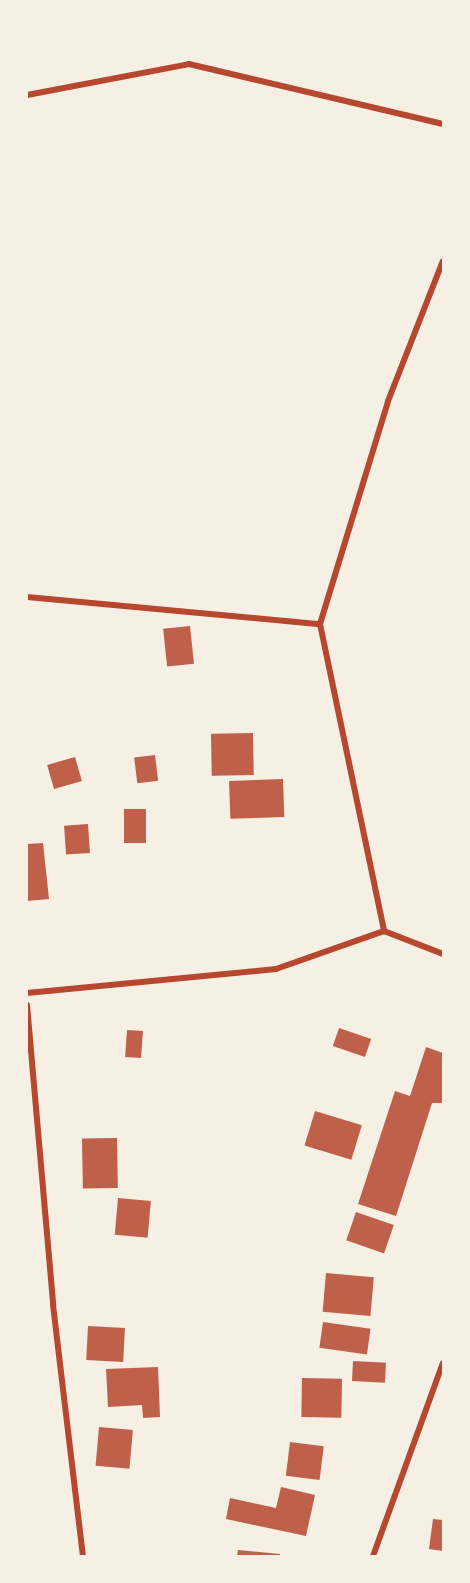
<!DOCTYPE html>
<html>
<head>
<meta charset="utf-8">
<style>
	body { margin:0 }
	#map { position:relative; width:470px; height:1583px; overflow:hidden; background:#f6efe4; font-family:Spectral,serif }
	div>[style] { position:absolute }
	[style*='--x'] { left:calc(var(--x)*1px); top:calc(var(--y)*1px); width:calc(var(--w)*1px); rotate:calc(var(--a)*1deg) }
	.building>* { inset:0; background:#bf614a; transform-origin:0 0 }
	.minor>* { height:6px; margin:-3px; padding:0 3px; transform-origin:3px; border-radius:3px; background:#b5482f }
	span { translate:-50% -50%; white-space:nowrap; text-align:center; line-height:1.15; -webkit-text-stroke:4.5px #f6efe4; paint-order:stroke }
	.frame { position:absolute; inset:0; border:28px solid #f6efe4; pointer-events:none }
</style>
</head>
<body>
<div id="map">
	<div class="building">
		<div style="left:190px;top:626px;width:38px;height:27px;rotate:84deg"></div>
		<div style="left:253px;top:733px;width:42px;height:42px;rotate:89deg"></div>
		<div style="left:155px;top:755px;width:26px;height:21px;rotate:83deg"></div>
		<div style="left:75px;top:757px;width:25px;height:29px;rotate:74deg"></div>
		<div style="left:283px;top:779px;width:38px;height:54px;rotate:88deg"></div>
		<div style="left:124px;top:809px;width:22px;height:34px"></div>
		<div style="left:88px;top:824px;width:29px;height:24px;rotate:86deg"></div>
		<div style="clip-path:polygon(43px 843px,49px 899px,27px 901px,27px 844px)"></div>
		<div style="left:339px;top:1028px;width:34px;height:19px;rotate:19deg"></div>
		<div style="left:127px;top:1030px;width:16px;height:27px;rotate:4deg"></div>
		<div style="clip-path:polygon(426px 1047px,443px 1053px,443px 1103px,432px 1103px,396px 1216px,358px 1204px,395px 1091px,410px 1096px)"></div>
		<div style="left:315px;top:1111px;width:49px;height:36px;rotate:17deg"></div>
		<div style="left:117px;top:1138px;width:50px;height:35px;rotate:89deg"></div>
		<div style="left:118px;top:1198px;width:33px;height:37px;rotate:5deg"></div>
		<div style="left:356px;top:1212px;width:40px;height:30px;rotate:19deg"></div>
		<div style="left:326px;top:1273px;width:48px;height:39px;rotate:5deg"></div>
		<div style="left:323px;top:1322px;width:48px;height:26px;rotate:8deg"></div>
		<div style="left:88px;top:1326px;width:37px;height:34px;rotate:3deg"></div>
		<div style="left:353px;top:1361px;width:33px;height:20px;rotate:3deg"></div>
		<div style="clip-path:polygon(158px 1367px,160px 1417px,143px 1418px,142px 1405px,108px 1407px,106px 1369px)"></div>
		<div style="left:302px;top:1378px;width:40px;height:39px;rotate:1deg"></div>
		<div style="left:99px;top:1427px;width:34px;height:39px;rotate:5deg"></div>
		<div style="left:290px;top:1442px;width:34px;height:34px;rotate:7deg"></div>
		<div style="clip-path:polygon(281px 1487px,315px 1495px,306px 1536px,226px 1519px,230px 1498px,276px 1508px)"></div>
		<div style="clip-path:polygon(433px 1519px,443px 1520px,443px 1551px,429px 1549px)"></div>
		<div style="clip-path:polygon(238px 1550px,280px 1554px,280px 1556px,237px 1556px)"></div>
	</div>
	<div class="minor">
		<div style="--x:27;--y:95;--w:165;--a:-10.8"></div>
		<div style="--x:189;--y:64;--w:261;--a:13.3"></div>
		<div style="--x:27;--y:597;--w:294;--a:5.3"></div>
		<div style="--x:320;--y:624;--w:314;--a:78.2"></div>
		<div style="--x:384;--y:931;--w:63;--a:21.3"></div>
		<div style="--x:320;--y:624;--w:233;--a:-73"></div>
		<div style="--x:388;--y:401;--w:150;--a:-68.6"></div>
		<div style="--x:27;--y:993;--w:250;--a:-5.5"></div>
		<div style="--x:276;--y:969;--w:114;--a:-19.4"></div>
		<div style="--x:27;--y:1005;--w:301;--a:85"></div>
		<div style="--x:53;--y:1305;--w:253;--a:83.2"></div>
		<div style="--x:373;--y:1556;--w:205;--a:-70.1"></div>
	</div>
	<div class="frame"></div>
</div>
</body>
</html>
